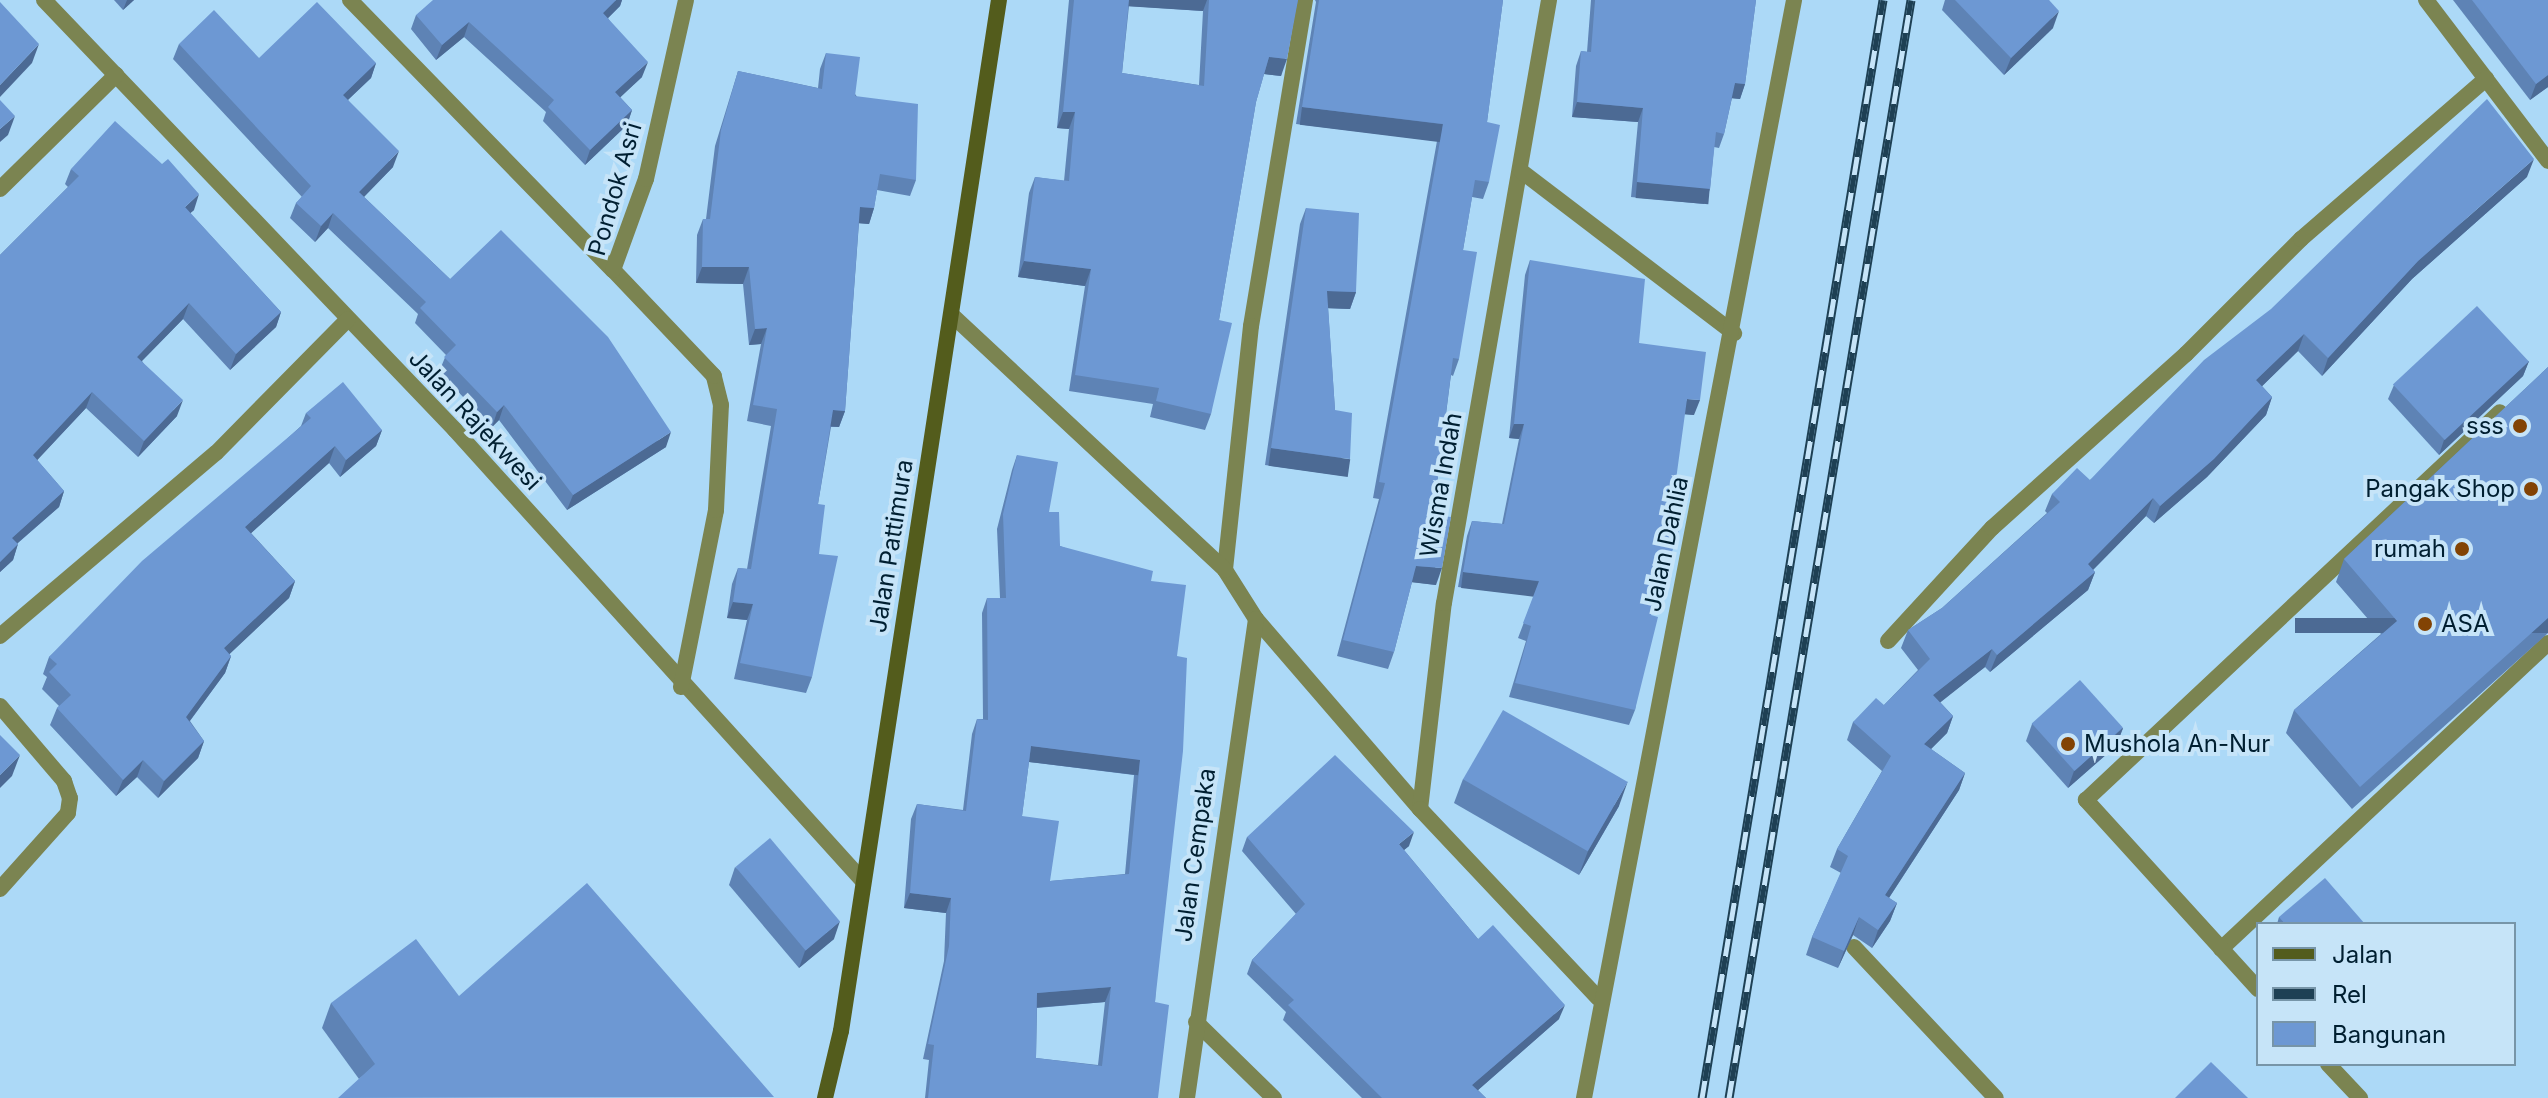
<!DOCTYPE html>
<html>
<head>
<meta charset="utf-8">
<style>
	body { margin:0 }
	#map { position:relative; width:2548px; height:1098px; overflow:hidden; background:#acd9f7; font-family:Inter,sans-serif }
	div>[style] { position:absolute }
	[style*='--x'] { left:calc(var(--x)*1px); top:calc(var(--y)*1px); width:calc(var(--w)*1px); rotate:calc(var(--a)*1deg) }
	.street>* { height:16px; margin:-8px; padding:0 8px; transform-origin:8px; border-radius:8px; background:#7b8451 }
	.secondary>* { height:16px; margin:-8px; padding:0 8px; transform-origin:8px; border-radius:8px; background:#535c1c }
	.rail>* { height:9px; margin-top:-4.5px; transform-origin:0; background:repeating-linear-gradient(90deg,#c6e4f8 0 18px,#1e4054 0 36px); box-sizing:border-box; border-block:2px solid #1e4054 }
	.wall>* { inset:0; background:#5e83b5 }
	.shaded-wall>* { inset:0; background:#4c6a94; transform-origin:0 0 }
	.building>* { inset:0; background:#6d98d3; transform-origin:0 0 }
	.dots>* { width:22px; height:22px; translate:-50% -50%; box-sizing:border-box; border:4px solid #c6e4f8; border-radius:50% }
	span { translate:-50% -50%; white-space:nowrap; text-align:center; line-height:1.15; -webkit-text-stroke:8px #c6e4f8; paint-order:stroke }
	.street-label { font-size:24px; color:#001f31 }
	.poi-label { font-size:24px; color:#001f31 }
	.right { translate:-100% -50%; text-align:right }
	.left { translate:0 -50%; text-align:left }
	.legend { position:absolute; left:2256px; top:922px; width:260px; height:144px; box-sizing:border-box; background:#c6e4f8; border:2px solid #7795a8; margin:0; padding:10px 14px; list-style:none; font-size:24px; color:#001f31 }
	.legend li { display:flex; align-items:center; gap:16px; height:40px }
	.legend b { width:40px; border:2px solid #7795a8 }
</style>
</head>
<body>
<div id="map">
	<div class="street">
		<div style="--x:44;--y:0;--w:595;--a:46.29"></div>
		<div style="--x:455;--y:430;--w:607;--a:47.87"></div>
		<div style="--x:350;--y:0;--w:377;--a:45.8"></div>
		<div style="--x:1305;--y:0;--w:330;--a:99.4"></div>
		<div style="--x:1251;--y:326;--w:245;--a:96.1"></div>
		<div style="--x:1225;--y:570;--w:58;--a:57.7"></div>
		<div style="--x:1256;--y:619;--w:251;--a:49.2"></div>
		<div style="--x:1420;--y:809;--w:207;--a:-83.4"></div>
		<div style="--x:1444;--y:603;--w:612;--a:-80.12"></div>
		<div style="--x:2426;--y:0;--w:202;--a:52.8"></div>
		<div style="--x:1521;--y:171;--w:268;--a:37.3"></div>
		<div style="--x:0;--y:189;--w:163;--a:-44.5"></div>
		<div style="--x:954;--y:317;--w:371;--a:43"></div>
		<div style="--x:0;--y:636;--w:283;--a:-40.3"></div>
		<div style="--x:216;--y:453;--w:188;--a:-45.4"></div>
		<div style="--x:1888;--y:641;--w:154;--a:-47.4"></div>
		<div style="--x:1992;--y:528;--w:261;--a:-41.9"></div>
		<div style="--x:2186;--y:354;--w:163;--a:-45"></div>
		<div style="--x:2301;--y:239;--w:245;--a:-40.9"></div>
		<div style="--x:681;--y:687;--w:180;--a:-78.8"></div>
		<div style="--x:716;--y:510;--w:105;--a:-87.3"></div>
		<div style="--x:721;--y:405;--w:30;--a:-104"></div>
		<div style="--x:714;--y:376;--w:146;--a:-133.6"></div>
		<div style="--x:613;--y:270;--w:97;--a:-70.1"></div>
		<div style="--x:646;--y:179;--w:183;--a:-77.4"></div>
		<div style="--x:0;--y:706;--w:99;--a:49.5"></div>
		<div style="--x:64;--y:781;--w:18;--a:71"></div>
		<div style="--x:70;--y:798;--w:15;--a:98"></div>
		<div style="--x:68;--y:813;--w:102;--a:131.8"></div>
		<div style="--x:1420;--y:809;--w:260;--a:46.7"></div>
		<div style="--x:1854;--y:947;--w:207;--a:46.8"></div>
		<div style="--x:2221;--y:949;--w:448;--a:-43.1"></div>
		<div style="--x:2258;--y:989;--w:256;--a:-132.3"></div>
		<div style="--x:2086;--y:800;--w:567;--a:-43.14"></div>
		<div style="--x:1196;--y:1022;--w:109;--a:44.3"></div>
		<div style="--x:2328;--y:1064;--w:47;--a:46.7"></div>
		<div style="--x:1187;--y:1098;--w:484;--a:-81.8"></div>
		<div style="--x:1584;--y:1098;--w:1118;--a:-79.17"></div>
	</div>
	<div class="secondary">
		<div style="--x:825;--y:1098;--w:69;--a:-76.6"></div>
		<div style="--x:841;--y:1031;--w:1043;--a:-81.29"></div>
	</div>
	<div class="rail">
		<div style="--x:1702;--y:1098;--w:1113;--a:-80.64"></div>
		<div style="--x:1729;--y:1098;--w:1113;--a:-80.59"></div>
	</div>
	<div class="wall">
		<div style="clip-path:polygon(114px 0,134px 0,123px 10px)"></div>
		<div style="clip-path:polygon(622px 0,620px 6px,608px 18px,642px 77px,620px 97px,632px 110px,627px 125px,585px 165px,543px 121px,546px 112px,464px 37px,436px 60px,411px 29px,416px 15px)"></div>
		<div style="clip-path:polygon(evenodd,1069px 0,1298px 0,1281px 76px,1264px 74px,1256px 102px,1219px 320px,1211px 414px,1205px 430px,1150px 417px,1153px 404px,1069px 391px,1085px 286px,1018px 277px,1029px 193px,1035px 177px,1064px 181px,1069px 129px,1057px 128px,1069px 0,1129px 6px,1203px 11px,1199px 85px,1122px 73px,1129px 6px)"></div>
		<div style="clip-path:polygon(1315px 0,1503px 0,1487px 122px,1489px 182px,1483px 199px,1472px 197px,1463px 250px,1459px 359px,1453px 376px,1451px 375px,1433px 515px,1436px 585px,1412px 582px,1394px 652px,1388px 669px,1337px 656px,1379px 499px,1373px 498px,1437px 141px,1296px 124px,1316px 2px)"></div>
		<div style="clip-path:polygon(1591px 0,1756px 0,1745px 84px,1740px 99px,1732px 98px,1724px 134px,1719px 148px,1714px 147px,1710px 189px,1704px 204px,1631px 197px,1638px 122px,1572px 117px,1576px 66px,1581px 51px,1587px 52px)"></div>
		<div style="clip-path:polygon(1945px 0,2049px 0,2053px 28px,2004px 75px,1942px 10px)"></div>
		<div style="clip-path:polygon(2453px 0,2548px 0,2548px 87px,2530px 100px)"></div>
		<div style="clip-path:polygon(179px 44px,259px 58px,376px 63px,371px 78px,348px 100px,393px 167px,364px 197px,450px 279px,666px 447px,567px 510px,499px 420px,492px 427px,439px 372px,446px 355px,415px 323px,418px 314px,328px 228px,315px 242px,290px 218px,296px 203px,302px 197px,173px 59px)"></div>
		<div style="clip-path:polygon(826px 53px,916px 180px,910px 196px,877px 190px,874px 208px,869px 224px,859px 223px,845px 411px,839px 427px,831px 427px,818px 504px,819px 554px,812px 677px,806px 693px,734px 679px,747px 620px,727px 618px,732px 584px,738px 568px,747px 569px,771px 426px,747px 421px,761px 344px,749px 345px,743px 284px,696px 283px,697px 235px,703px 219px,706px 219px,715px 146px,738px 71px,818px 88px,820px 69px)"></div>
		<div style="clip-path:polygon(71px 169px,194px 210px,190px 213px,281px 312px,276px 327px,230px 370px,183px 319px,142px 361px,177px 416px,138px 457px,86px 408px,37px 460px,64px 491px,59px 507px,18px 543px,13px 560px,0 572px,0 255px,68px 187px,65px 184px)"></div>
		<div style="clip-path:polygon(2527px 177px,2412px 279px,2322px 376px,2298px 351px,2262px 386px,2272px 397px,2266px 415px,2207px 477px,2154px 523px,2146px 516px,2093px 570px,2095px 572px,2088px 590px,1990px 672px,1985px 667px,1940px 702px,1953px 716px,1947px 733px,1931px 749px,1965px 773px,1959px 790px,1889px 898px,1897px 903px,1890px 921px,1872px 948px,1853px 935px,1838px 968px,1806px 955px,1812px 937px,1841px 873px,1830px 867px,1837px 849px,1882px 771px,1847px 740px,1853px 722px,1884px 705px,1918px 670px,1901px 648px,1908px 630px,1942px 608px,2047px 513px,2045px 511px,2052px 494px,2090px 480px)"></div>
		<div style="clip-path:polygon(1306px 208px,1356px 292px,1350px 309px,1328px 308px,1335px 410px,1344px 476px,1265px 465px,1300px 224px)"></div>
		<div style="clip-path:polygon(1530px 260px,1639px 343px,1694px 415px,1684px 414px,1635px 710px,1629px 725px,1509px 697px,1526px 641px,1518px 638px,1534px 596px,1458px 587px,1467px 536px,1472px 521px,1502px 524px,1519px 439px,1509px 438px,1525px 275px)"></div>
		<div style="clip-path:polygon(2529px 361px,2523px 376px,2439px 455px,2388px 399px,2394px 385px)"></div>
		<div style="clip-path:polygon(2548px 367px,2548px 633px,2352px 809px,2286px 733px,2294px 710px,2381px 634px,2336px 582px,2344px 559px)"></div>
		<div style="clip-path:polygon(306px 413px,382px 430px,376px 446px,340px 477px,329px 463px,251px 533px,295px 581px,289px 598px,229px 654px,231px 656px,225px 673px,190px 721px,204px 741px,198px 758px,158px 798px,137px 777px,116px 796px,50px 725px,57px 708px,59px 706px,42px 689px,47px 677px,43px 674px,49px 657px,301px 426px)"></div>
		<div style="clip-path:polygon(evenodd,1017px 455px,1049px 512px,1060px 546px,1151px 581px,1177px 656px,1155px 1002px,1158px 1098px,925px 1098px,929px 1060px,923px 1059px,944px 961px,946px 913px,904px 908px,911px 819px,917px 804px,963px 810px,972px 734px,977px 719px,983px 719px,982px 613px,987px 598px,1000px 598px,997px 529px,1012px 470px,1017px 455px,1029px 762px,1134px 775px,1125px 874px,1050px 881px,1022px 816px,1029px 762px,1017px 455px,1105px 1002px,1098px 1065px,1036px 1058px,1037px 1008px,1105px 1002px)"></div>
		<div style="clip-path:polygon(2032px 724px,2123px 728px,2116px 746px,2068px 788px,2026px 741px)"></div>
		<div style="clip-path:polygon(1463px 779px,1619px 806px,1579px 875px,1454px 803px)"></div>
		<div style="clip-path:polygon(1247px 837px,1409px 846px,1404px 850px,1478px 939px,1559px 1019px,1478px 1090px,1486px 1098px,1362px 1098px,1283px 1020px,1286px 1012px,1247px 974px,1252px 960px,1296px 914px,1242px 851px)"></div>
		<div style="clip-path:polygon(735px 867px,834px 939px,799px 968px,729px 885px)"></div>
		<div style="clip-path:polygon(2279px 917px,2365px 924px,2277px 924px)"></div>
		<div style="clip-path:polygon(459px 996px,359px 1079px,322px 1028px,331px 1003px)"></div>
	</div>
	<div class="shaded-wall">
		<div style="clip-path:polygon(127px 0,134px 0,123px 10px)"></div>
		<div style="clip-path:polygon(616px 0,622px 0,620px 6px,598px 28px,603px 13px)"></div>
		<div style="clip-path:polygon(1126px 0,1207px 0,1203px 11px,1124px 6px)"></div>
		<div style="clip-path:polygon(2059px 11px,2053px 28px,2004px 75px,2011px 58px)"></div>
		<div style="clip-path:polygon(469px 22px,464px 37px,436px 60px,442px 45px)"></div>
		<div style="clip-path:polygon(39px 44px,32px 63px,0 97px,0 85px)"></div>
		<div style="clip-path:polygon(1269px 57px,1287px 59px,1281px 76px,1264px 74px)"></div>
		<div style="clip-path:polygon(648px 62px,642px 77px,610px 107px,615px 92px)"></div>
		<div style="clip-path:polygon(376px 63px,371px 78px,337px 110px,343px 95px)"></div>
		<div style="clip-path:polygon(2548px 75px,2548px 87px,2530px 100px,2536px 84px)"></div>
		<div style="clip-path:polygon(1735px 83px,1745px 84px,1740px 99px,1729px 98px)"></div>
		<div style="clip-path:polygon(1577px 102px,1643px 108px,1638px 122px,1572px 117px)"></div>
		<div style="left:1302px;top:107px;width:142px;height:18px;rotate:7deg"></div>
		<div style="clip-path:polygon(632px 110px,627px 125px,585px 165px,590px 150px)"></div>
		<div style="clip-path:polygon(1063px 112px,1075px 112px,1069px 129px,1057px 128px)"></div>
		<div style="clip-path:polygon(15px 116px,8px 135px,0 142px,0 129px)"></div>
		<div style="clip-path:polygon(399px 151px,393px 167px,354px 207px,359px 192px)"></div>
		<div style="clip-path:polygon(2534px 159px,2527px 177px,2412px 279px,2322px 376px,2328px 358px,2418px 261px)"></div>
		<div style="left:1637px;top:182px;width:73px;height:16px;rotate:5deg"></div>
		<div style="clip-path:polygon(199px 194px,194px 210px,179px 223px,185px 207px)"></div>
		<div style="clip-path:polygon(860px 207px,874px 208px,869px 224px,855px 223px)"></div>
		<div style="clip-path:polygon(333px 213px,328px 228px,315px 242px,321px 226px)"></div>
		<div style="clip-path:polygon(1024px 261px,1091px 269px,1085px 286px,1018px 277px)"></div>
		<div style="clip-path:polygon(702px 267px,749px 267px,743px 284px,696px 283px)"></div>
		<div style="clip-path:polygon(1327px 291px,1356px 292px,1350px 309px,1321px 308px)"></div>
		<div style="clip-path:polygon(189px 303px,183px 319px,131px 372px,137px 357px)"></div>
		<div style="clip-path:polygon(281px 312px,276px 327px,230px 370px,236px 354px)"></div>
		<div style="clip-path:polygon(767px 328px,761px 344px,749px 345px,755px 329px)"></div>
		<div style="clip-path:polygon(2304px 334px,2298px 351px,2250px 398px,2256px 380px)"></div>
		<div style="clip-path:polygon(2529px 361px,2523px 376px,2439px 455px,2444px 440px)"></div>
		<div style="clip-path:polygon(92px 392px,86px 408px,27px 471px,33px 455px)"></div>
		<div style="clip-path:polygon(2272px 397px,2266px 415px,2207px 477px,2154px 523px,2160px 506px)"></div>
		<div style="clip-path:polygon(1687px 399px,1700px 400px,1694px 415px,1681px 414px)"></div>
		<div style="clip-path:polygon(183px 400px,177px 416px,138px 457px,144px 441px)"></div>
		<div style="clip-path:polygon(504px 405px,499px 420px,492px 427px,497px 412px)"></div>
		<div style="clip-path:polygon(833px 410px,845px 411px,839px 427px,827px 426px)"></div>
		<div style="clip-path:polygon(1514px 424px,1524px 424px,1519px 439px,1509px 438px)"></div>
		<div style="clip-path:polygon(382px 430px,376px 446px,340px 477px,346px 460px)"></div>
		<div style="clip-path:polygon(671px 432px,666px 447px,567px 510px,573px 495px)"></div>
		<div style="clip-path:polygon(335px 446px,329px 463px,239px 544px,245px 527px)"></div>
		<div style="left:1271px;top:448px;width:80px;height:18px;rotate:8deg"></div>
		<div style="clip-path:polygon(64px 491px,59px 507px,6px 553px,12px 538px)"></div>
		<div style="clip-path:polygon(2153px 498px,2146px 516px,2082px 581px,2088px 564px)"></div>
		<div style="clip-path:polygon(18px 544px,13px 560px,0 572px,0 562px)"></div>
		<div style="clip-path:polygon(1416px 566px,1442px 568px,1436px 585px,1410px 582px)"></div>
		<div style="left:1463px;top:572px;width:77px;height:16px;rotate:7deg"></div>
		<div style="clip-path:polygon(2095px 572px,2088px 590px,1990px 672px,1997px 655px)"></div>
		<div style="clip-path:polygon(295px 581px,289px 598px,218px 665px,224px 648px)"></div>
		<div style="clip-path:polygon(733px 602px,753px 604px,747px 620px,727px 618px)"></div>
		<div style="left:2548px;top:618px;width:15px;height:253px;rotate:90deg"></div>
		<div style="clip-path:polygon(1992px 649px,1985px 667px,1927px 713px,1933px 695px)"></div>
		<div style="clip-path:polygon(231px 656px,225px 673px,180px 734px,186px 717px)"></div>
		<div style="clip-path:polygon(1953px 716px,1947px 733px,1918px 762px,1924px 744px)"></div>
		<div style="clip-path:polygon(2123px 728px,2116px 746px,2068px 788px,2074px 771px)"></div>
		<div style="clip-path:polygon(204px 741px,198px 758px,158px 798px,164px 781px)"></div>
		<div style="left:1031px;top:746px;width:110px;height:16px;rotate:7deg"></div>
		<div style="clip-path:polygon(20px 755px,12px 776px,0 788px,0 775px)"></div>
		<div style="clip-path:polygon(143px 760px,137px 777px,116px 796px,123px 780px)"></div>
		<div style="clip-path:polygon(1965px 773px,1959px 790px,1879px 913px,1885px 895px)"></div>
		<div style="clip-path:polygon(1628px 781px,1619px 806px,1579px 875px,1588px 851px)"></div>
		<div style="clip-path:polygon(1414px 832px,1409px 846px,1394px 858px,1399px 844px)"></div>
		<div style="clip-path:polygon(910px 893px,951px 898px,946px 913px,904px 908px)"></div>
		<div style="clip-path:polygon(1897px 903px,1890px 921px,1872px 948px,1878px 930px)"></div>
		<div style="clip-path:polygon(1859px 917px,1853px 935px,1838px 968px,1844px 951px)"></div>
		<div style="clip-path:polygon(840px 921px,834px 939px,799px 968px,805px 951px)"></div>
		<div style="clip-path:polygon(1111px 987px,1105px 1002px,1031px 1008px,1037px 993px)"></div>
		<div style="clip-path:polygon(1565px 1005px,1559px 1019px,1469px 1098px,1472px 1085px)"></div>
	</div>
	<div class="building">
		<div style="clip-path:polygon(433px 0,616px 0,603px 13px,648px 62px,615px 92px,632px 110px,590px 150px,548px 107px,554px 100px,469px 22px,442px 45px,416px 15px)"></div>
		<div style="clip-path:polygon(1074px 0,1129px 0,1122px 73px,1204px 86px,1209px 0,1298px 0,1287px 59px,1269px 57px,1256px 102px,1219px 320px,1232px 323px,1211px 414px,1156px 401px,1159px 388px,1075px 375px,1091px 269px,1024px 261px,1035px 177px,1069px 181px,1075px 112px,1063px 112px)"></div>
		<div style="clip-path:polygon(1319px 0,1503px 0,1487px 122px,1500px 125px,1489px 182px,1475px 180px,1463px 250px,1477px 252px,1459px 359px,1453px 358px,1433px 515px,1451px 517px,1442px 568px,1416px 566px,1394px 652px,1343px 640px,1385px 483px,1379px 482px,1443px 124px,1302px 107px)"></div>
		<div style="clip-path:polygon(1595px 0,1756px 0,1745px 84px,1735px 83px,1724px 134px,1716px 132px,1710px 189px,1637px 182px,1643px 108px,1577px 102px,1581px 51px,1591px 52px)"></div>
		<div style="clip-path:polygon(1955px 0,2049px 0,2059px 11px,2011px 58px)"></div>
		<div style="clip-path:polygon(2472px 0,2548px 0,2548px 75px,2536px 84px)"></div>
		<div style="clip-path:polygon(0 2px,39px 44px,0 85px)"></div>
		<div style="clip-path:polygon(317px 2px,376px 63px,343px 95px,399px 151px,359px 192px,450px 279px,501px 230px,608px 337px,671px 432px,573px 495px,504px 405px,497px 412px,444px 357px,456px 345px,420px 308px,426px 302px,333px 213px,321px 226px,296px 203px,311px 186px,179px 44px,214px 10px,259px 58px)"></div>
		<div style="clip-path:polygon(826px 53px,860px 57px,855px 96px,918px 104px,916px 180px,880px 174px,874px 208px,860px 207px,845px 411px,833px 410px,818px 504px,825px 505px,819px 554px,838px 556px,812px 677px,740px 663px,753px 604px,733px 602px,738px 568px,751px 569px,777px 409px,753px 405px,767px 328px,755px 329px,749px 267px,702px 267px,703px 219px,710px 219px,721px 130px,738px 71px,822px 89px)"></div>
		<div style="clip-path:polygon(2487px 99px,2534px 159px,2418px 261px,2328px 358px,2304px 334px,2256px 380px,2272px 397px,2214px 459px,2160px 506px,2153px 498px,2088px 564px,2095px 572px,1997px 655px,1992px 649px,1933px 695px,1953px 716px,1924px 744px,1965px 773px,1885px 895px,1897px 903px,1878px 930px,1859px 917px,1844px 951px,1812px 937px,1848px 856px,1837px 849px,1891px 756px,1853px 722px,1876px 698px,1884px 705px,1930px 659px,1908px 630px,1942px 608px,2060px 502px,2052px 494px,2077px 468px,2090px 480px,2204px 360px,2271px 309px)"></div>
		<div style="clip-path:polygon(0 100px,15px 116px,0 129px)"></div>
		<div style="clip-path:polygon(115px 121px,162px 164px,168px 159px,199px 194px,185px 207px,281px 312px,236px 354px,189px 303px,137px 357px,183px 400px,144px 441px,92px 392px,33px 455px,64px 491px,12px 538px,18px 544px,0 562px,0 255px,79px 176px,71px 169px)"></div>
		<div style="clip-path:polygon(1306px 208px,1359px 213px,1356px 292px,1327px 291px,1335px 410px,1352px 413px,1350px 459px,1271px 448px)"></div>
		<div style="clip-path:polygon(1530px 260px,1645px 279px,1639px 343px,1706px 352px,1700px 400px,1687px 399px,1672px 509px,1685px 513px,1651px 615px,1658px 617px,1635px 710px,1515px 683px,1531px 626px,1523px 623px,1539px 581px,1463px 572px,1472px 521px,1504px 524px,1524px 424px,1514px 424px)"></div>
		<div style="left:2477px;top:306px;width:76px;height:115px;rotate:47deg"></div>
		<div style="clip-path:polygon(2548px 367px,2548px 618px,2360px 787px,2294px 710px,2397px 621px,2344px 559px)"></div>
		<div style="clip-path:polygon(343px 382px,382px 430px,346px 460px,335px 446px,245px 527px,295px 581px,224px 648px,231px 656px,186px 717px,204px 741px,164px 781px,143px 760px,123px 780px,57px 708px,71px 695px,49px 672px,57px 664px,49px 657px,142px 561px,311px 418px,306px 413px)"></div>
		<div style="clip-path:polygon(evenodd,1017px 455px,1058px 462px,1049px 512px,1059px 512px,1060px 546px,1153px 571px,1151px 581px,1186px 585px,1177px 656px,1187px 658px,1183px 751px,1155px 1002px,1169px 1005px,1158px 1098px,928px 1098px,934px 1045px,928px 1044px,949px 946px,951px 898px,910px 893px,917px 804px,966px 811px,977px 719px,988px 720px,987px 598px,1006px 598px,1003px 514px,1017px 455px,1031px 746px,1140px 760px,1129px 874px,1050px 881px,1059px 821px,1022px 816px,1031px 746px,1017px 455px,1111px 987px,1102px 1066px,1036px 1058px,1037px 993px,1111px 987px)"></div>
		<div style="left:2080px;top:680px;width:64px;height:65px;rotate:48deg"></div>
		<div style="left:1503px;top:710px;width:144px;height:80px;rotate:30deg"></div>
		<div style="clip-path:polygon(0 735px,20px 755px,0 775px)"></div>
		<div style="clip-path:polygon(1335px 755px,1414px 832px,1399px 844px,1478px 939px,1493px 925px,1565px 1005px,1472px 1085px,1486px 1098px,1382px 1098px,1288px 1005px,1294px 1000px,1252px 960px,1305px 904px,1247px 837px)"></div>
		<div style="left:770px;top:838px;width:109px;height:45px;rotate:50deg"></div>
		<div style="clip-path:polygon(2325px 878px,2365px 924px,2285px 924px,2279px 917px)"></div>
		<div style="clip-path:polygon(587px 883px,774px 1097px,338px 1098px,375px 1064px,331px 1003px,416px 939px,459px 996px)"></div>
		<div style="clip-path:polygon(2211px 1062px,2248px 1098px,2175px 1098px)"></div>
	</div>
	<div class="dots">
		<div style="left:2520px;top:426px;background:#824304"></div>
		<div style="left:2531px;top:489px;background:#824304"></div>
		<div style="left:2462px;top:549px;background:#824304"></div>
		<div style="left:2425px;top:624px;background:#824304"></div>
		<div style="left:2068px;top:744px;background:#824304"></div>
	</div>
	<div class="street-label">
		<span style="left:615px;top:189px;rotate:-74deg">Pondok Asri</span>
		<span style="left:475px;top:420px;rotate:47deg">Jalan Rajekwesi</span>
		<span style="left:1441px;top:485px;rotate:-80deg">Wisma Indah</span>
		<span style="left:1666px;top:544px;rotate:-78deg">Jalan Dahlia</span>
		<span style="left:891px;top:546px;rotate:-81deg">Jalan Pattimura</span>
		<span style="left:1195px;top:855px;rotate:-82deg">Jalan Cempaka</span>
	</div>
	<div class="poi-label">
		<span class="right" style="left:2504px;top:426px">sss</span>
		<span class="right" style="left:2515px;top:489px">Pangak Shop</span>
		<span class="right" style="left:2446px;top:549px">rumah</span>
		<span class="left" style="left:2441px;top:624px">ASA</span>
		<span class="left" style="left:2084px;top:744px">Mushola An-Nur</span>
	</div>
	<ul class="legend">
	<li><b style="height:10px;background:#535c1c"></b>Jalan</li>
	<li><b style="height:10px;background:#1e4054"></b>Rel</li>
	<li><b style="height:22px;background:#6d98d3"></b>Bangunan</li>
	</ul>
</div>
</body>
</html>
